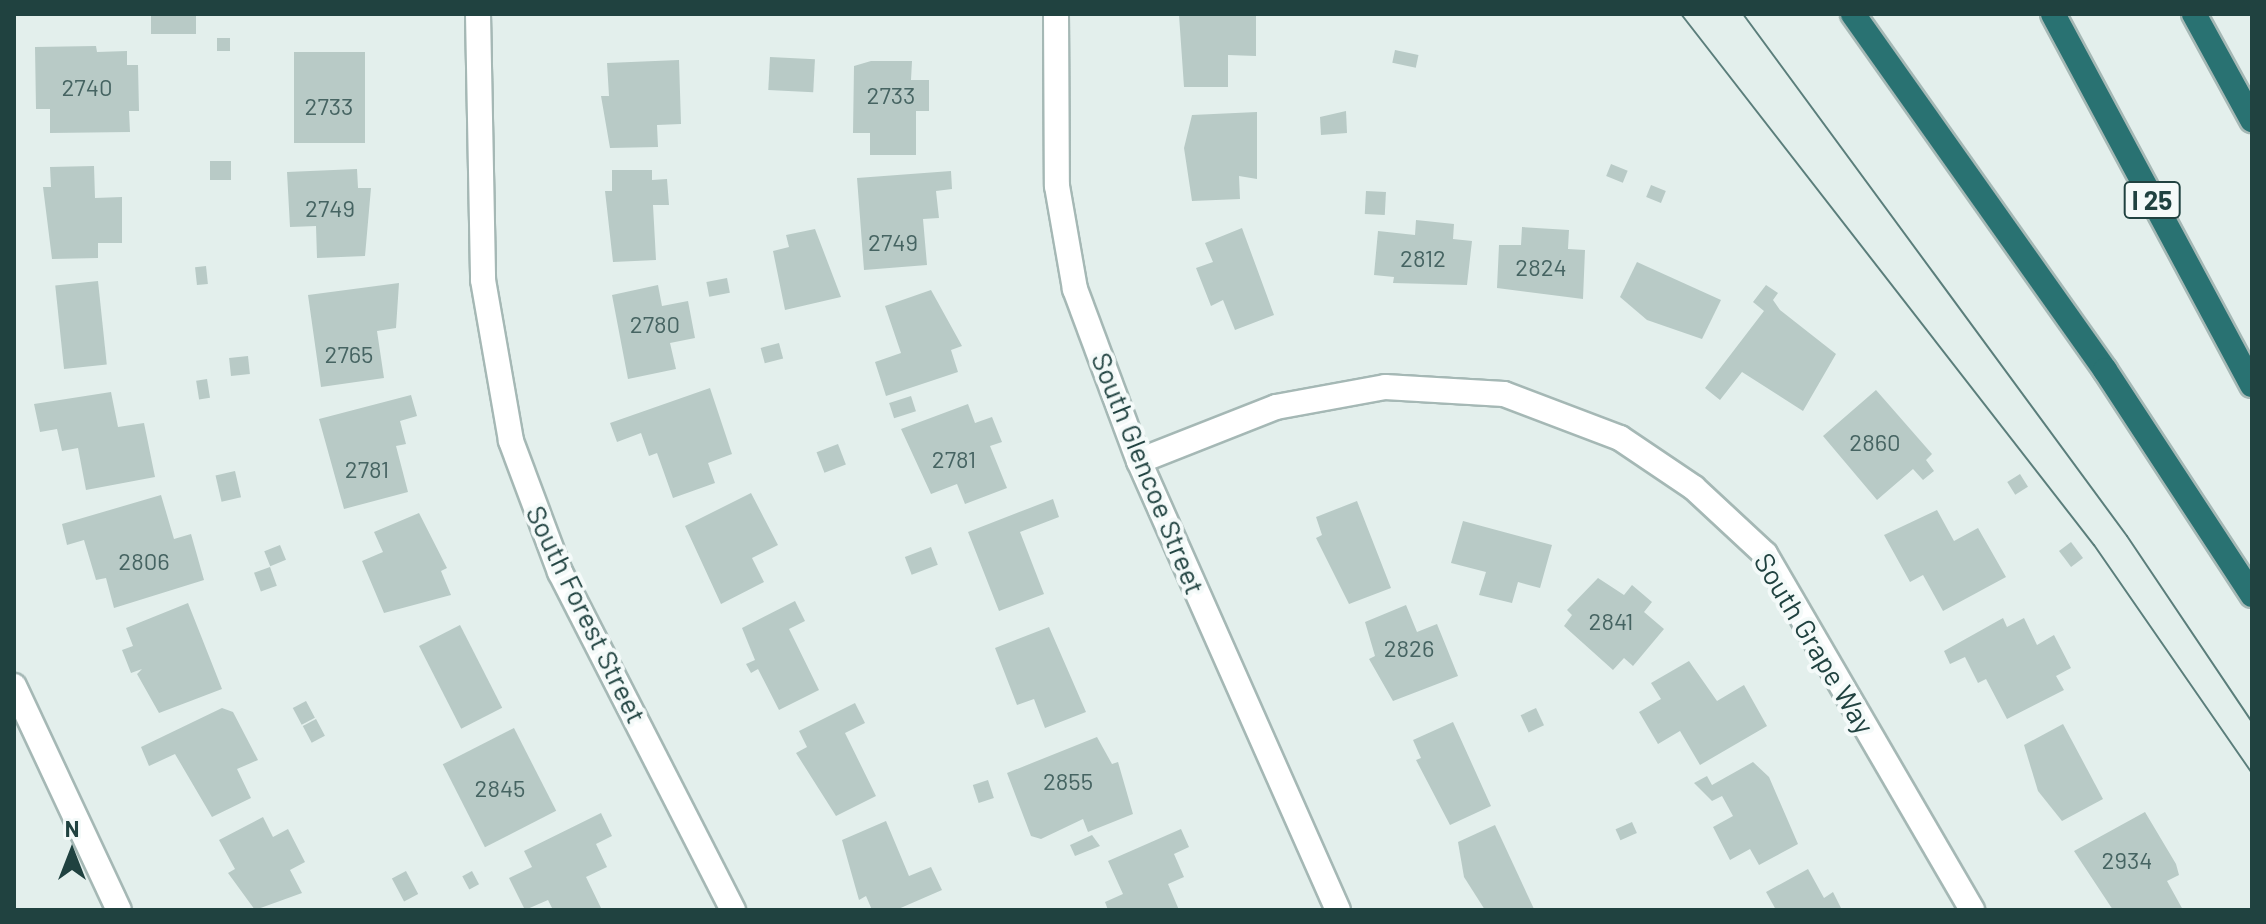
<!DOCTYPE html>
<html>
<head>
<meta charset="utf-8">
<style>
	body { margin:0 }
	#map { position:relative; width:2266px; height:924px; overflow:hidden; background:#e3efec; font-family:Barlow,sans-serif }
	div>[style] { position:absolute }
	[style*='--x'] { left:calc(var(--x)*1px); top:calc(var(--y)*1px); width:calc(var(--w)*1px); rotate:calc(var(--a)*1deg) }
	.building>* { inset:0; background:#b8cac6; transform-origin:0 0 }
	.roads { filter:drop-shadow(2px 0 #a5b8b5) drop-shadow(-2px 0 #a5b8b5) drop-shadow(0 2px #a5b8b5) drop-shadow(0 -2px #a5b8b5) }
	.minor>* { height:24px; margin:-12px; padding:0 12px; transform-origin:12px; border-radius:12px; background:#fff }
	.highway>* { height:24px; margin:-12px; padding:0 12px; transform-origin:12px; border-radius:12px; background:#297272 }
	.tram>* { height:2px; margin:-1px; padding:0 1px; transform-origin:1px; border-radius:1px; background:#5b7e7b }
	span { translate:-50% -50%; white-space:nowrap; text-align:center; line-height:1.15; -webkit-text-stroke:8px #f4faf9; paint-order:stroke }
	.number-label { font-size:24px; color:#466462 }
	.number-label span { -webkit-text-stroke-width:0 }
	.shield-label span { padding:2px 6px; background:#f4faf9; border:2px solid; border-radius:6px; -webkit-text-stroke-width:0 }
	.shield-label { font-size:26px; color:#204240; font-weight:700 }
	.street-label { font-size:28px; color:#204240 }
	.frame { position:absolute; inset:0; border:16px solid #204240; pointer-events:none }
	.north { position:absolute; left:32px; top:812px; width:80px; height:80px; -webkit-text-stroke:6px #f4faf9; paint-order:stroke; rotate:0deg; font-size:22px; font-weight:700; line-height:32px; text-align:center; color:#204240 }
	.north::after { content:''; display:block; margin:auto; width:28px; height:36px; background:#204240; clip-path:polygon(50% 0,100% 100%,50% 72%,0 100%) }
</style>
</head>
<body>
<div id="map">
	<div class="building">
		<div style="left:151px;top:14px;width:45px;height:20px"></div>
		<div style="clip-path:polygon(1256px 14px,1256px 56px,1228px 55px,1228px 87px,1184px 87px,1179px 15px)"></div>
		<div style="left:217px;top:38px;width:13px;height:13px"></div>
		<div style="clip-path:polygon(96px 46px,97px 52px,127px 51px,127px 65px,138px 65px,139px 111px,129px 111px,130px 132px,50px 133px,50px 109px,36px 109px,35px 47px)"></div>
		<div style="left:1395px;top:50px;width:24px;height:13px;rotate:12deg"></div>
		<div style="left:294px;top:52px;width:71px;height:91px"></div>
		<div style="left:770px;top:57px;width:45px;height:33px;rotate:3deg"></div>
		<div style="clip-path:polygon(679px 60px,681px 124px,657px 125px,658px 147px,610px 148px,601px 96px,609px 96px,607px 63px)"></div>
		<div style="clip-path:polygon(871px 61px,912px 61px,911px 80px,929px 80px,929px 111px,916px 111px,916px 155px,870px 155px,870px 133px,853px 133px,854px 66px)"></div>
		<div style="clip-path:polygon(1346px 111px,1347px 133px,1321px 135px,1320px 117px)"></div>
		<div style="clip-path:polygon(1257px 112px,1257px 179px,1239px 176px,1240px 199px,1192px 201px,1184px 148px,1192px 115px)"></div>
		<div style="left:210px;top:161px;width:21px;height:19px"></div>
		<div style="left:1611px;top:164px;width:18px;height:13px;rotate:22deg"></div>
		<div style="clip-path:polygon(94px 166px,95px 198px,122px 197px,122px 243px,98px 243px,98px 258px,52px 259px,43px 187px,51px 187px,50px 167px)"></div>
		<div style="clip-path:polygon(357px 169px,358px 188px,371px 188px,365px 256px,317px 258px,316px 226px,290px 227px,287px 172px)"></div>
		<div style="clip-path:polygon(612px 170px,652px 170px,652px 180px,667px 179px,669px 205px,653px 205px,656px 260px,613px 262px,605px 191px,612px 191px)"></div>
		<div style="clip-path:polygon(951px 171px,952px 189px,936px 191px,939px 218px,923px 219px,927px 265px,864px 270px,857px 178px)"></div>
		<div style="left:1651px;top:185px;width:16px;height:13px;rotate:22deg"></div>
		<div style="left:1366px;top:191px;width:20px;height:23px;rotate:3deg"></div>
		<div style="clip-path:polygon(1416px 220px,1454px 224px,1453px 239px,1472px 241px,1467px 285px,1393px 283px,1394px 277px,1374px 275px,1378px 231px,1415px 235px)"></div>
		<div style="clip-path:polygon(1522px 227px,1569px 230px,1568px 249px,1585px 250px,1583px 299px,1497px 288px,1499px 245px,1521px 245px)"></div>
		<div style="clip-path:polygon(1242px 228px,1274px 315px,1235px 330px,1223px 300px,1211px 306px,1196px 268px,1213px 262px,1205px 243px)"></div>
		<div style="clip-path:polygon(815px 229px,841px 297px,785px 310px,773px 251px,789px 247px,786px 235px)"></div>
		<div style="clip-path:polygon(1637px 262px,1721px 300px,1702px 339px,1647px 320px,1620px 297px)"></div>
		<div style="left:206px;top:266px;width:18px;height:11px;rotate:84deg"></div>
		<div style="left:727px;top:278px;width:15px;height:21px;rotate:79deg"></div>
		<div style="left:98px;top:281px;width:84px;height:43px;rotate:84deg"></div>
		<div style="clip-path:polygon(399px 283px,396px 328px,377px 331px,384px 378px,321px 387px,308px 295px)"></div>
		<div style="clip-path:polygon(658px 285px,662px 306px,688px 301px,695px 338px,670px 343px,676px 369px,628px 379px,612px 295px)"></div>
		<div style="clip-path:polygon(1766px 285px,1778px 293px,1773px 300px,1780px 310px,1836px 354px,1803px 411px,1742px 372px,1720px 400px,1705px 388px,1764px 311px,1753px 302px)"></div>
		<div style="clip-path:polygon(931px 290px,962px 346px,951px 350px,958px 372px,886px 396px,875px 362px,901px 353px,885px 306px)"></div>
		<div style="left:779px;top:343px;width:16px;height:19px;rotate:75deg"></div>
		<div style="left:248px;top:356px;width:18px;height:19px;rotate:84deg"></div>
		<div style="left:207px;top:379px;width:19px;height:11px;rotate:81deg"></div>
		<div style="clip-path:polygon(710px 388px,732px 454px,708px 463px,715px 483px,673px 498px,657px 453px,649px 456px,641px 433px,617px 442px,610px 423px)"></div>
		<div style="clip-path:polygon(1876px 390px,1932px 454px,1926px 460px,1934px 471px,1923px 480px,1913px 469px,1877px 500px,1823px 436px)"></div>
		<div style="clip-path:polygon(111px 392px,118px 427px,144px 423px,155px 477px,86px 490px,78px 448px,62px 451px,57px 429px,40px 432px,34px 404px)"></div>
		<div style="clip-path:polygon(411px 395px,417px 416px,400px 421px,406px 444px,396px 446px,408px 492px,344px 509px,319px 419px)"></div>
		<div style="left:911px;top:396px;width:16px;height:23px;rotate:72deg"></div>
		<div style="clip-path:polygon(968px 404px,975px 423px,992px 417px,1002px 442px,990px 446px,1007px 488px,965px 504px,957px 484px,931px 494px,901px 429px)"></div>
		<div style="left:838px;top:444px;width:22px;height:23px;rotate:69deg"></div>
		<div style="left:235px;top:471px;width:27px;height:20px;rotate:77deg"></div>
		<div style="left:2020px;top:474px;width:15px;height:15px;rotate:58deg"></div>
		<div style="clip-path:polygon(751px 493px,778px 545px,752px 558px,764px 582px,721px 604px,685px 526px)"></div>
		<div style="clip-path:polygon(161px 495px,174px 539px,191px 534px,204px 580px,114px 608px,106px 578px,96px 580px,84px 540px,67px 545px,62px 524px)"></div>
		<div style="clip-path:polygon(1053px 499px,1059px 517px,1020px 532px,1044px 594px,999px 611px,968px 532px)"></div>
		<div style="clip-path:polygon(1357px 501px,1391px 588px,1349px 604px,1316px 538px,1322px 535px,1316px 517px)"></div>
		<div style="clip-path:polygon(1937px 510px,1954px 541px,1978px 528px,2006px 577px,1943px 611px,1923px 575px,1910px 582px,1884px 535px)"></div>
		<div style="clip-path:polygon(419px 513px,447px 568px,441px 571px,451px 595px,384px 613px,362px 561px,383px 552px,374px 532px)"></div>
		<div style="clip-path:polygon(1463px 521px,1552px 545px,1540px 588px,1518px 582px,1512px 603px,1479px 595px,1486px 572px,1451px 563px)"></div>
		<div style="left:2071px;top:542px;width:20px;height:15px;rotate:53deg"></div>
		<div style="left:280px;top:545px;width:16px;height:17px;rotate:68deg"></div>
		<div style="left:931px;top:547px;width:19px;height:28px;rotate:69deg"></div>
		<div style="left:270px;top:567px;width:20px;height:17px;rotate:70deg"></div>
		<div style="clip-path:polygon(1598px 578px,1624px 595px,1632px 585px,1652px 602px,1644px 612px,1664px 629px,1633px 666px,1624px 658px,1613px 670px,1564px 626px,1572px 615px,1567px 610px)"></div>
		<div style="clip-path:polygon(795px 601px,805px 621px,789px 629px,819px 690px,779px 710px,758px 669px,751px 673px,746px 664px,755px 660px,742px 628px)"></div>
		<div style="clip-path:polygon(188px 603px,222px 689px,159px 713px,137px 674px,142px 669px,131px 673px,122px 650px,133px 646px,126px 628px)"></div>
		<div style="clip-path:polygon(1406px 605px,1417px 632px,1437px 624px,1458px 676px,1393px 701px,1369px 659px,1375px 656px,1365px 622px)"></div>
		<div style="clip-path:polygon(2003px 618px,2007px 627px,2024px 618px,2037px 645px,2054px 635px,2071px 668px,2056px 676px,2064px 690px,2007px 719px,1986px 679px,1978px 683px,1965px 657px,1950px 664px,1944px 651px)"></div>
		<div style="left:460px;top:625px;width:93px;height:46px;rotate:63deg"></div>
		<div style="clip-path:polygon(1049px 627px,1086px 712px,1045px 728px,1034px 699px,1017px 705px,995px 648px)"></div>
		<div style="clip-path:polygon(1689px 661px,1717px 701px,1744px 685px,1767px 726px,1700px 765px,1680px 731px,1658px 744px,1639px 712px,1661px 699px,1651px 683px)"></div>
		<div style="left:306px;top:701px;width:19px;height:15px;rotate:62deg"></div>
		<div style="clip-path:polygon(855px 703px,865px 723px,845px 733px,876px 796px,836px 816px,796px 753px,807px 747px,799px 731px)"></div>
		<div style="clip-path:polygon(222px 708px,233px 712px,258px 760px,237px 769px,251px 798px,212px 817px,175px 754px,149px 766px,141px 747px)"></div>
		<div style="left:1536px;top:708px;width:19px;height:17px;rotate:65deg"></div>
		<div style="left:316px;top:719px;width:19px;height:15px;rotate:62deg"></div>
		<div style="clip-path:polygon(1453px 722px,1491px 806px,1450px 825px,1416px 760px,1421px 758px,1413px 740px)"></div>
		<div style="clip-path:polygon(2063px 724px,2103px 799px,2062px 821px,2038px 791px,2024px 745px)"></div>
		<div style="left:514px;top:728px;width:93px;height:80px;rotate:63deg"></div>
		<div style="clip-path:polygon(1097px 737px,1112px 764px,1118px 762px,1133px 814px,1088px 832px,1083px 819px,1041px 839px,1031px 836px,1007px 773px)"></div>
		<div style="clip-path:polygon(1753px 762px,1769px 777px,1798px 844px,1759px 865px,1750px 849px,1730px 860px,1713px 827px,1733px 816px,1722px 796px,1712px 801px,1694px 783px,1707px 776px,1712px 785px)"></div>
		<div style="left:988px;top:780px;width:19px;height:16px;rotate:72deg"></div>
		<div style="clip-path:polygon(2145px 812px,2176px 864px,2179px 875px,2167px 881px,2183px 910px,2113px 910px,2074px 851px)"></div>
		<div style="clip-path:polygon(601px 813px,612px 836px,596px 844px,607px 867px,586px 877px,602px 910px,553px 910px,548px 900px,525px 910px,509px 878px,532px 867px,524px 851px)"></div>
		<div style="clip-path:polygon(263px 817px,273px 837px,288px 829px,305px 862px,290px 870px,302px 893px,255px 910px,228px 873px,235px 869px,219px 840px)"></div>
		<div style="clip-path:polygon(886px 821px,909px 876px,931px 867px,942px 890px,896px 910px,872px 910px,866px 896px,859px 900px,842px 840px)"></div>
		<div style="left:1632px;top:822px;width:12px;height:18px;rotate:66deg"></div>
		<div style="clip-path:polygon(1495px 825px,1534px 909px,1531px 910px,1485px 910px,1464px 877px,1458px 842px)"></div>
		<div style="clip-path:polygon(1181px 829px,1189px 847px,1174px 854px,1184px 877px,1168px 884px,1179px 910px,1108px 910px,1105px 902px,1123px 894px,1108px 861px)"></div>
		<div style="clip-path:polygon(1092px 835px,1100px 846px,1075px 856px,1070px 845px)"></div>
		<div style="clip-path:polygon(1808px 869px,1824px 898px,1833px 892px,1842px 910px,1776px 910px,1766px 892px)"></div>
		<div style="left:406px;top:871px;width:26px;height:16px;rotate:62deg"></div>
		<div style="left:472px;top:871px;width:15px;height:11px;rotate:62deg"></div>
	</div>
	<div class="roads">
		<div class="minor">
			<div style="--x:478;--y:14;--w:266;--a:88.9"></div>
			<div style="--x:483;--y:280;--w:163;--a:80.1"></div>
			<div style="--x:511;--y:441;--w:140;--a:69.5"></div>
			<div style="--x:560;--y:572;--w:380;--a:62.9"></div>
			<div style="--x:1056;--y:14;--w:172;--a:89.7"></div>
			<div style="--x:1057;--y:186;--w:105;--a:80.1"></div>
			<div style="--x:1075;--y:289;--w:184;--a:69.6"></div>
			<div style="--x:1139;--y:461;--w:491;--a:66.1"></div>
			<div style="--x:1139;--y:461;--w:147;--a:-21.5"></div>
			<div style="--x:1276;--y:407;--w:111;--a:-10.4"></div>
			<div style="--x:1385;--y:387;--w:119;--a:3.4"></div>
			<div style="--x:1504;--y:394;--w:124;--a:20.8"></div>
			<div style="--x:1620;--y:438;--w:89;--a:34"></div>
			<div style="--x:1694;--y:488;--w:97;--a:42.9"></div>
			<div style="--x:1765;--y:554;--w:412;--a:59.8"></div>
			<div style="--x:14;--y:686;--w:247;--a:64.9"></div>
		</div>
		<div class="highway">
			<div style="--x:1853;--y:14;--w:436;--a:54.7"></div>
			<div style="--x:2105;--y:370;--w:269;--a:56.8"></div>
			<div style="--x:2053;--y:14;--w:421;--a:61.8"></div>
			<div style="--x:2194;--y:14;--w:121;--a:61.3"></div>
		</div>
	</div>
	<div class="tram">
		<div style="--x:1681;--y:14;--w:673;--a:52.13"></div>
		<div style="--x:2094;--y:545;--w:277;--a:55.3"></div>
		<div style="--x:1743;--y:14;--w:648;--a:53.66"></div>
		<div style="--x:2127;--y:536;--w:224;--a:56.1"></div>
	</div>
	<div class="number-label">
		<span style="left:87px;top:87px">2740</span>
		<span style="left:891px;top:95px">2733</span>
		<span style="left:329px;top:106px">2733</span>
		<span style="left:330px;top:208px">2749</span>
		<span style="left:893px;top:242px">2749</span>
		<span style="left:1423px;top:258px">2812</span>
		<span style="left:1541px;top:267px">2824</span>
		<span style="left:655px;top:324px">2780</span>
		<span style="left:349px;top:354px">2765</span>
		<span style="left:1875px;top:442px">2860</span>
		<span style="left:954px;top:459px">2781</span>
		<span style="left:367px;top:469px">2781</span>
		<span style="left:144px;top:561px">2806</span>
		<span style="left:1611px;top:621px">2841</span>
		<span style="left:1409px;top:648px">2826</span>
		<span style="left:1068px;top:781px">2855</span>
		<span style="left:500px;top:788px">2845</span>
		<span style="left:2127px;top:860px">2934</span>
	</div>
	<div class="shield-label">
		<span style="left:2152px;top:200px">I 25</span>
	</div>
	<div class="street-label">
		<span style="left:1149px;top:473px;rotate:68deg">South Glencoe Street</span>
		<span style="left:587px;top:614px;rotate:64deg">South Forest Street</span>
		<span style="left:1815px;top:643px;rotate:59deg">South Grape Way</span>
	</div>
	<div class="frame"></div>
	<div class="north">N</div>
</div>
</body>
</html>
